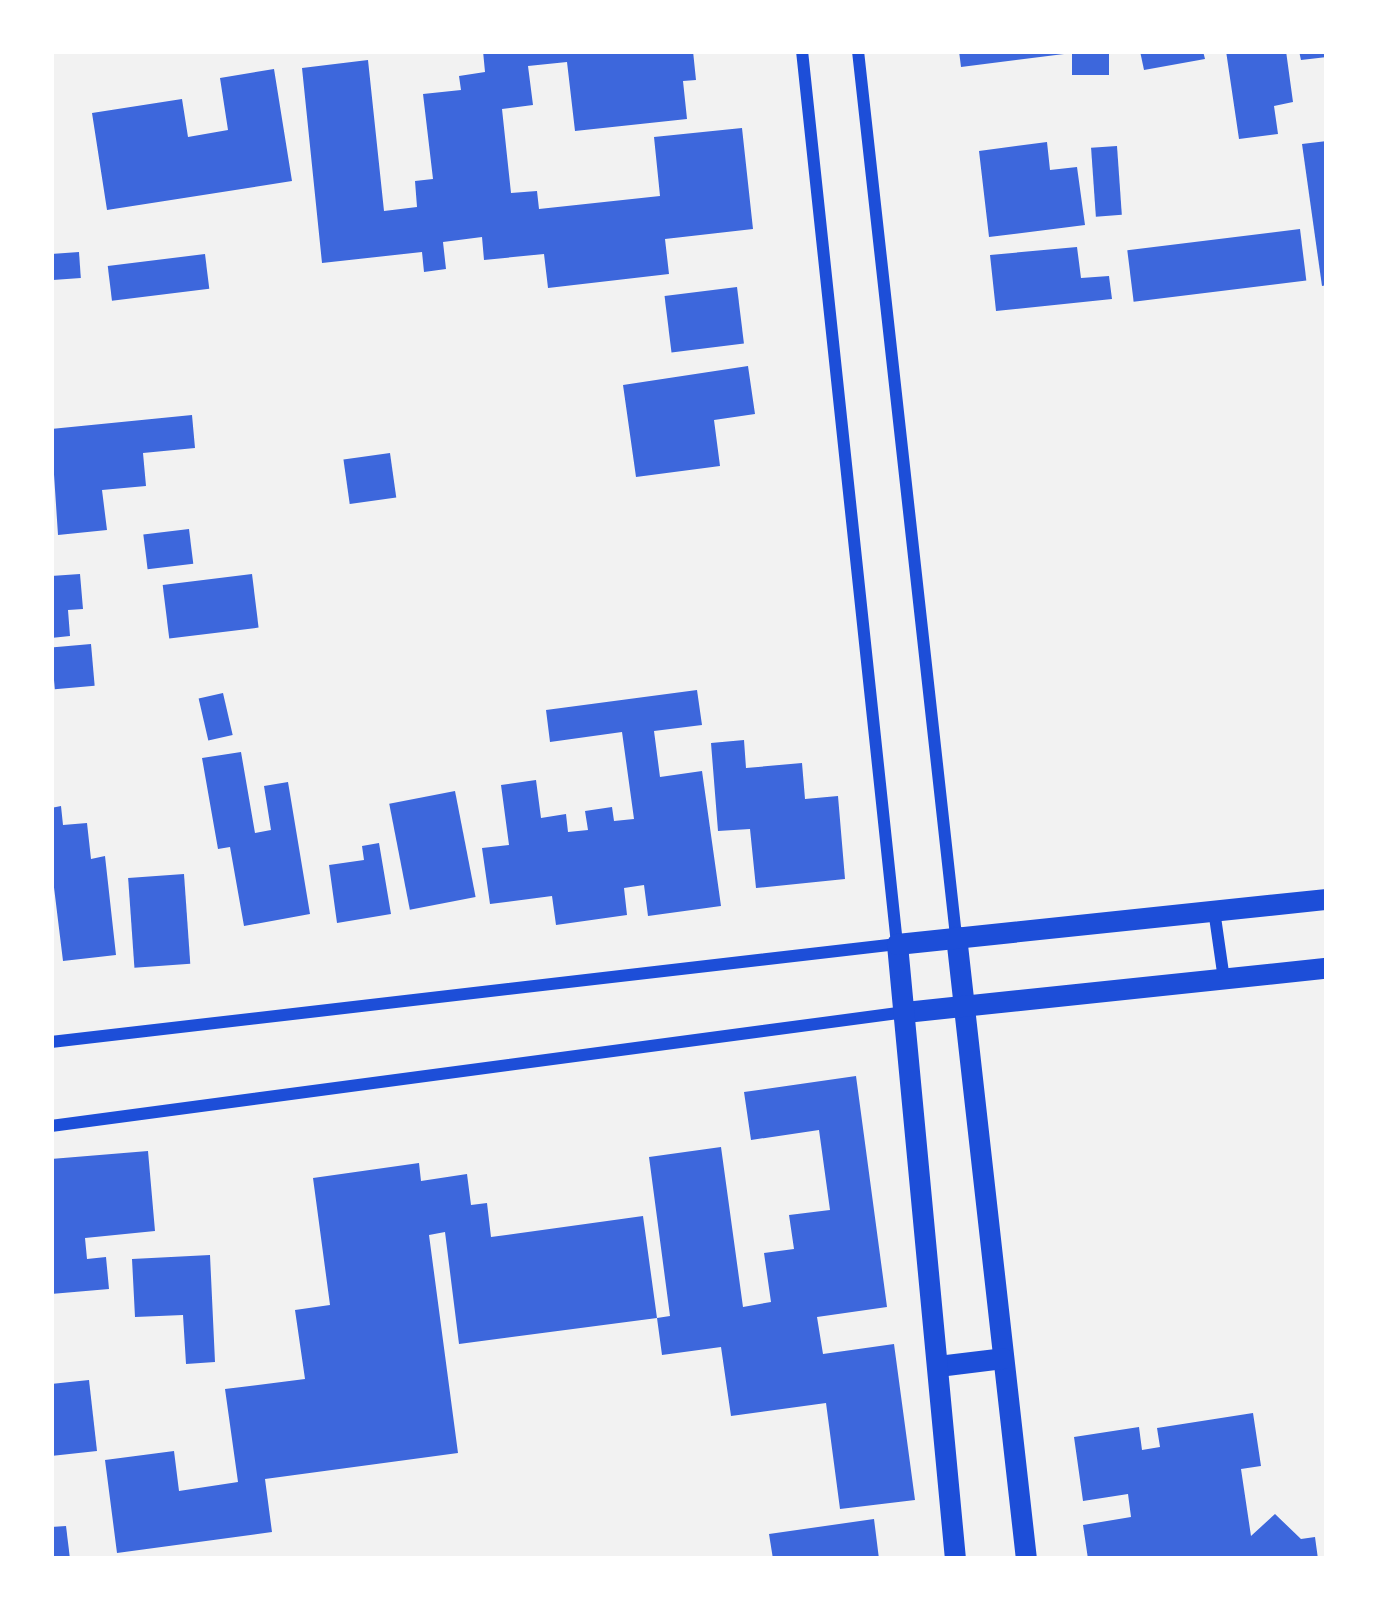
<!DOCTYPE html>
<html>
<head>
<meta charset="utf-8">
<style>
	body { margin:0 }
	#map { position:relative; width:1378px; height:1610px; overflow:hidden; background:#f2f2f2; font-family:"DejaVu Sans",sans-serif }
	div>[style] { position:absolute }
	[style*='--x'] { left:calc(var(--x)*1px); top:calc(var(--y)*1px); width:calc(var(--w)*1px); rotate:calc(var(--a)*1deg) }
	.building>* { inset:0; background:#3d67dc; transform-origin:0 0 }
	.minor>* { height:12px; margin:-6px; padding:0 6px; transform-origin:6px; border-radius:6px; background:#1d4ed8 }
	.tertiary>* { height:21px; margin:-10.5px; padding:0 10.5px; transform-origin:10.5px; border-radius:10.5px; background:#1d4ed8 }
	span { translate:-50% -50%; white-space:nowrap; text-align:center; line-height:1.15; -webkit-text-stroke:12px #fff; paint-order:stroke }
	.frame { position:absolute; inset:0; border:54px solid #fff; pointer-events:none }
</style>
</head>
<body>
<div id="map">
	<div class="building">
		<div style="clip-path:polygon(483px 51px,693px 51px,696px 80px,683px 81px,687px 119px,575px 131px,567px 62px,528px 66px,533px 105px,502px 109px,511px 193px,537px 191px,539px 209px,660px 196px,654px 137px,742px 128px,753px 229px,665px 239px,669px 274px,548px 288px,544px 254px,484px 260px,482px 237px,443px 242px,446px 269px,424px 272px,422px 252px,322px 263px,302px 68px,368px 60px,384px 211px,417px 207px,415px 181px,433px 179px,423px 94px,461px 90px,459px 76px,485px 72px)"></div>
		<div style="clip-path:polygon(959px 51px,1064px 51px,1064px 54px,961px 67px)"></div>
		<div style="left:1072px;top:51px;width:37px;height:24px"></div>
		<div style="clip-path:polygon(1140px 51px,1203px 51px,1205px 59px,1144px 70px)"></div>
		<div style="clip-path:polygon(1226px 51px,1286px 51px,1293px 102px,1274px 106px,1278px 134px,1239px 139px)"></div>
		<div style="clip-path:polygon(1299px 51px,1327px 51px,1327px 57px,1301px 60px)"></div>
		<div style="clip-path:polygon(274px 69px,292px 181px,107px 210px,92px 113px,182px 99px,188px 137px,228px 130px,220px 78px)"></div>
		<div style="clip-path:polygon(1327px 141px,1327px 285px,1322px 286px,1302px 144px)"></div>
		<div style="clip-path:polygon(1047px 142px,1050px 170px,1077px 167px,1085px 225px,989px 237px,979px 151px)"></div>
		<div style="left:1117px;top:146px;width:69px;height:26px;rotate:86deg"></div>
		<div style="left:1300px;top:229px;width:52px;height:174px;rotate:83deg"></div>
		<div style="clip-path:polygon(1077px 247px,1081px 278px,1109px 276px,1112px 299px,996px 311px,990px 255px)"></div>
		<div style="left:79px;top:252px;width:26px;height:28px;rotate:86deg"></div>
		<div style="left:205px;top:254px;width:35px;height:98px;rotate:83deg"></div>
		<div style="left:737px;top:287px;width:57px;height:73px;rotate:83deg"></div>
		<div style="clip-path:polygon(748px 366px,755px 414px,714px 420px,720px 466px,636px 477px,623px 385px)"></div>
		<div style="clip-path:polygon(192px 415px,195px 448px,143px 453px,146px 486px,102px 490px,107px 530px,58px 535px,51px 429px)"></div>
		<div style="left:390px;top:453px;width:45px;height:47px;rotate:82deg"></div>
		<div style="left:189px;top:529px;width:35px;height:46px;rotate:83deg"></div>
		<div style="clip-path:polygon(80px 574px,83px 609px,68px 610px,70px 636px,51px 638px,51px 576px)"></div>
		<div style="left:252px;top:574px;width:54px;height:90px;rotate:83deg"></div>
		<div style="left:91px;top:644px;width:42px;height:40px;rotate:85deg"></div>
		<div style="clip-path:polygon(697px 690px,702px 725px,654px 731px,660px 777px,702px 771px,721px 906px,648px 916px,644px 885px,624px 888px,627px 915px,556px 925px,552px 896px,490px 904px,482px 848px,509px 845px,501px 785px,536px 780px,541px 818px,566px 814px,568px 832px,588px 830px,585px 811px,612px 807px,614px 821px,634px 819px,622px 732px,550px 742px,546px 710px)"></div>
		<div style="left:223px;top:693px;width:43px;height:25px;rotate:77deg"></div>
		<div style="clip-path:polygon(744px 740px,746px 768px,802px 763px,805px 799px,838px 796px,845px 879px,756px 888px,750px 829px,718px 831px,711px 743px)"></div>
		<div style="clip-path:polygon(241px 752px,255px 833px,271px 830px,264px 786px,288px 782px,310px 914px,244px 926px,230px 847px,218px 849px,202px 758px)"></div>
		<div style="left:455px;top:791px;width:108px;height:67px;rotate:79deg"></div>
		<div style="clip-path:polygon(61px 806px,63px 825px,87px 823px,91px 859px,105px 856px,116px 955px,63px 961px,51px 863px,51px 808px)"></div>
		<div style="clip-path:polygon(379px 843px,391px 914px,337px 923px,329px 865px,364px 860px,362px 846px)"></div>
		<div style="left:184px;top:874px;width:90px;height:56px;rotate:86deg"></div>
		<div style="clip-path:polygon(856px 1076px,887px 1307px,817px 1317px,823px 1354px,894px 1344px,915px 1500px,840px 1509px,826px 1403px,731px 1416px,721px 1347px,662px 1355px,657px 1318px,459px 1344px,445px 1232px,429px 1235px,458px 1453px,265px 1479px,272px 1532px,117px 1553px,105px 1460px,174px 1451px,179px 1491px,238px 1482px,225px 1389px,305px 1379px,295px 1310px,330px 1305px,313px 1178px,419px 1163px,421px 1181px,467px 1174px,471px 1205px,487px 1203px,491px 1237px,643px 1216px,657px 1318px,670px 1316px,649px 1157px,721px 1147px,743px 1307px,771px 1302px,764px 1253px,794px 1249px,789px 1215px,830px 1210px,819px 1130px,751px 1140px,744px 1092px)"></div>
		<div style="clip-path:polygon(148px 1151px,155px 1231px,85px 1238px,87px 1259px,106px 1257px,109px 1289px,51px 1294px,51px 1159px)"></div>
		<div style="clip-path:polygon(210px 1255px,215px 1362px,186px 1364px,183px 1315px,135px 1317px,132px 1259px)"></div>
		<div style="clip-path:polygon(89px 1380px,97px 1451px,51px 1456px,51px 1384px)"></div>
		<div style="clip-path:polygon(1253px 1413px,1261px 1466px,1241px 1469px,1251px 1536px,1275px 1514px,1301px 1539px,1315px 1537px,1318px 1559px,1088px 1559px,1083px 1525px,1131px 1517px,1128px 1494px,1083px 1501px,1074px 1437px,1139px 1427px,1142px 1450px,1160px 1447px,1157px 1428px)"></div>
		<div style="clip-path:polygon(874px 1519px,879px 1559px,773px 1559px,769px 1534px)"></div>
		<div style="clip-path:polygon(66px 1526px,70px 1559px,51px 1559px,51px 1527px)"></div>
	</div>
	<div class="minor">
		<div style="--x:858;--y:51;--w:890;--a:83.68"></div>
		<div style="--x:1214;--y:910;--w:70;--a:81.8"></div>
		<div style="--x:51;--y:1042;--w:852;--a:-6.61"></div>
		<div style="--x:897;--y:944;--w:898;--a:-96.07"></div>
		<div style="--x:51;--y:1126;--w:862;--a:-7.6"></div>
	</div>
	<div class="tertiary">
		<div style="--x:956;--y:936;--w:627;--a:83.59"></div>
		<div style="--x:905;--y:1012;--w:424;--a:-6"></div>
		<div style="--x:938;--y:1366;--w:65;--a:-7"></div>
		<div style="--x:955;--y:1559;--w:618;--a:-95.39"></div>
		<div style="--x:897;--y:944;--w:432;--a:-6"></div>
	</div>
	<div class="frame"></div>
</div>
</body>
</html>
